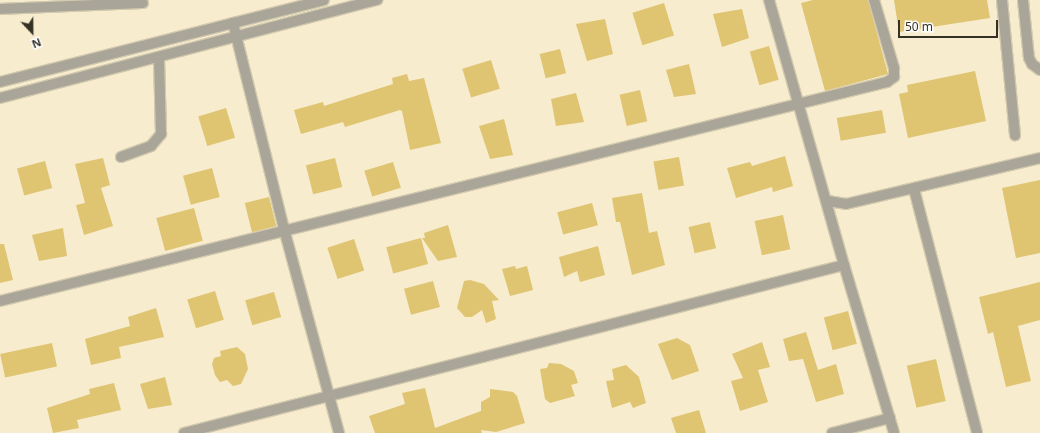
<!DOCTYPE html>
<html>
<head>
<meta charset="utf-8">
<style>
	body { margin:0 }
	#map { position:relative; width:1040px; height:433px; overflow:hidden; background:#f7eccd; font-family:"Noto Sans",sans-serif }
	div>[style] { position:absolute }
	[style*='--x'] { left:calc(var(--x)*1px); top:calc(var(--y)*1px); width:calc(var(--w)*1px); rotate:calc(var(--a)*1deg) }
	.building>* { inset:0; background:#dfc472; transform-origin:0 0 }
	.roads { filter:drop-shadow(1px 0 #d4caaf) drop-shadow(-1px 0 #d4caaf) drop-shadow(0 1px #d4caaf) drop-shadow(0 -1px #d4caaf) }
	.minor>* { height:10px; margin:-5px; padding:0 5px; transform-origin:5px; border-radius:5px; background:#a9a598 }
	span { translate:-50% -50%; white-space:nowrap; text-align:center; line-height:1.15; -webkit-text-stroke:4px #fff; paint-order:stroke }
	.north { position:absolute; left:12px; top:12px; width:40px; height:40px; -webkit-text-stroke:3px #fff; paint-order:stroke; rotate:158deg; font-size:11px; font-weight:700; line-height:16px; text-align:center; color:#353125 }
	.north::after { content:''; display:block; margin:auto; width:14px; height:18px; background:#353125; clip-path:polygon(50% 0,100% 100%,50% 72%,0 100%) }
	.scale { position:absolute; left:898px; top:20px; width:100px; height:18px; box-sizing:border-box; border:2px solid #353125; border-top:0; padding-left:5px; font-size:12px; line-height:14px; white-space:nowrap; color:#353125; -webkit-text-stroke:3px #fff; paint-order:stroke }
</style>
</head>
<body>
<div id="map">
	<div class="building">
		<div style="clip-path:polygon(813px 0,868px 0,888px 74px,825px 91px,801px 3px)"></div>
		<div style="clip-path:polygon(894px 0,987px 0,990px 18px,899px 32px)"></div>
		<div style="left:664px;top:3px;width:34px;height:33px;rotate:73deg"></div>
		<div style="clip-path:polygon(742px 9px,749px 38px,722px 47px,713px 14px)"></div>
		<div style="clip-path:polygon(605px 19px,613px 54px,587px 61px,576px 24px)"></div>
		<div style="left:769px;top:46px;width:35px;height:20px;rotate:74deg"></div>
		<div style="left:560px;top:49px;width:25px;height:21px;rotate:76deg"></div>
		<div style="left:491px;top:60px;width:30px;height:30px;rotate:73deg"></div>
		<div style="clip-path:polygon(689px 64px,696px 94px,674px 97px,666px 70px)"></div>
		<div style="clip-path:polygon(975px 71px,986px 121px,908px 138px,899px 94px,908px 92px,907px 85px)"></div>
		<div style="clip-path:polygon(407px 74px,409px 81px,424px 78px,441px 143px,410px 150px,402px 111px,400px 110px,345px 127px,343px 122px,301px 134px,294px 110px,323px 102px,324px 106px,393px 84px,392px 78px)"></div>
		<div style="left:640px;top:90px;width:32px;height:21px;rotate:77deg"></div>
		<div style="clip-path:polygon(576px 93px,584px 122px,556px 126px,551px 99px)"></div>
		<div style="left:226px;top:108px;width:31px;height:29px;rotate:73deg"></div>
		<div style="left:882px;top:110px;width:23px;height:46px;rotate:80deg"></div>
		<div style="clip-path:polygon(504px 119px,513px 155px,490px 159px,479px 126px)"></div>
		<div style="clip-path:polygon(785px 156px,793px 186px,773px 192px,772px 187px,736px 198px,727px 168px,750px 162px,752px 166px)"></div>
		<div style="left:679px;top:157px;width:29px;height:26px;rotate:80deg"></div>
		<div style="clip-path:polygon(103px 158px,110px 185px,101px 188px,113px 226px,84px 235px,76px 205px,85px 203px,75px 164px)"></div>
		<div style="left:335px;top:158px;width:30px;height:30px;rotate:76deg"></div>
		<div style="left:45px;top:161px;width:28px;height:29px;rotate:75deg"></div>
		<div style="left:393px;top:162px;width:27px;height:30px;rotate:73deg"></div>
		<div style="left:212px;top:168px;width:30px;height:30px;rotate:75deg"></div>
		<div style="clip-path:polygon(1040px 180px,1040px 253px,1016px 258px,1002px 188px)"></div>
		<div style="clip-path:polygon(642px 193px,649px 233px,657px 231px,665px 265px,632px 275px,620px 222px,616px 222px,612px 198px)"></div>
		<div style="left:269px;top:197px;width:30px;height:25px;rotate:76deg"></div>
		<div style="left:592px;top:203px;width:23px;height:36px;rotate:75deg"></div>
		<div style="left:194px;top:208px;width:34px;height:39px;rotate:75deg"></div>
		<div style="left:783px;top:215px;width:35px;height:29px;rotate:78deg"></div>
		<div style="left:710px;top:222px;width:27px;height:22px;rotate:77deg"></div>
		<div style="clip-path:polygon(448px 225px,457px 257px,438px 261px,422px 238px,425px 238px,424px 233px)"></div>
		<div style="clip-path:polygon(63px 228px,67px 256px,39px 261px,32px 235px)"></div>
		<div style="left:421px;top:238px;width:27px;height:36px;rotate:75deg"></div>
		<div style="left:354px;top:239px;width:33px;height:28px;rotate:72deg"></div>
		<div style="clip-path:polygon(0 244px,4px 244px,13px 280px,0 283px)"></div>
		<div style="clip-path:polygon(598px 246px,605px 275px,580px 282px,577px 271px,564px 277px,559px 257px)"></div>
		<div style="clip-path:polygon(515px 266px,516px 269px,527px 266px,533px 290px,510px 296px,502px 269px)"></div>
		<div style="clip-path:polygon(470px 280px,484px 284px,499px 300px,492px 301px,496px 319px,486px 323px,482px 310px,472px 317px,465px 317px,457px 308px,464px 281px)"></div>
		<div style="left:433px;top:281px;width:27px;height:30px;rotate:75deg"></div>
		<div style="clip-path:polygon(1040px 282px,1040px 320px,1018px 326px,1031px 381px,1006px 387px,993px 332px,988px 334px,979px 297px)"></div>
		<div style="left:215px;top:291px;width:30px;height:29px;rotate:73deg"></div>
		<div style="left:274px;top:292px;width:26px;height:30px;rotate:74deg"></div>
		<div style="clip-path:polygon(156px 308px,164px 337px,119px 347px,121px 358px,91px 365px,85px 339px,130px 326px,128px 317px)"></div>
		<div style="left:848px;top:311px;width:34px;height:25px;rotate:75deg"></div>
		<div style="clip-path:polygon(806px 332px,818px 370px,836px 364px,844px 394px,816px 402px,803px 359px,789px 361px,783px 339px)"></div>
		<div style="clip-path:polygon(677px 338px,690px 345px,699px 371px,672px 380px,658px 344px)"></div>
		<div style="clip-path:polygon(762px 342px,770px 367px,758px 370px,768px 402px,740px 411px,731px 381px,743px 378px,732px 354px)"></div>
		<div style="left:52px;top:343px;width:24px;height:53px;rotate:78deg"></div>
		<div style="clip-path:polygon(237px 347px,245px 354px,248px 369px,241px 384px,233px 386px,227px 380px,220px 382px,215px 375px,212px 364px,214px 358px,221px 356px,220px 351px)"></div>
		<div style="left:936px;top:359px;width:43px;height:30px;rotate:77deg"></div>
		<div style="clip-path:polygon(549px 363px,561px 364px,574px 371px,578px 383px,571px 385px,575px 396px,550px 403px,545px 399px,540px 369px,547px 368px)"></div>
		<div style="clip-path:polygon(626px 365px,639px 377px,646px 403px,633px 408px,630px 402px,612px 408px,606px 381px,614px 380px,612px 369px)"></div>
		<div style="clip-path:polygon(165px 377px,172px 405px,148px 409px,140px 384px)"></div>
		<div style="clip-path:polygon(114px 383px,121px 410px,77px 420px,79px 428px,53px 433px,47px 408px,90px 394px,89px 389px)"></div>
		<div style="clip-path:polygon(425px 388px,435px 428px,481px 411px,481px 402px,490px 397px,490px 389px,513px 392px,517px 396px,525px 423px,496px 432px,481px 430px,482px 433px,375px 433px,369px 416px,405px 404px,402px 393px)"></div>
		<div style="clip-path:polygon(699px 410px,706px 433px,676px 433px,671px 418px)"></div>
	</div>
	<div class="roads">
		<div class="minor">
			<div style="--x:1002;--y:0;--w:136;--a:84.5"></div>
			<div style="--x:1023;--y:0;--w:58;--a:84.1"></div>
			<div style="--x:1029;--y:58;--w:7;--a:63"></div>
			<div style="--x:1032;--y:64;--w:10;--a:37"></div>
			<div style="--x:0;--y:9;--w:143;--a:-2.4"></div>
			<div style="--x:233;--y:23;--w:212;--a:76.1"></div>
			<div style="--x:284;--y:229;--w:211;--a:74.9"></div>
			<div style="--x:0;--y:82;--w:334;--a:-14.2"></div>
			<div style="--x:0;--y:98;--w:390;--a:-14.6"></div>
			<div style="--x:121;--y:157;--w:32;--a:-20"></div>
			<div style="--x:151;--y:146;--w:16;--a:-50"></div>
			<div style="--x:161;--y:134;--w:77;--a:-91.5"></div>
			<div style="--x:914;--y:189;--w:252;--a:75.5"></div>
			<div style="--x:828;--y:201;--w:18;--a:9"></div>
			<div style="--x:846;--y:204;--w:199;--a:-13.3"></div>
			<div style="--x:844;--y:265;--w:175;--a:73.4"></div>
			<div style="--x:0;--y:301;--w:914;--a:-13.87"></div>
			<div style="--x:887;--y:82;--w:9;--a:-36"></div>
			<div style="--x:894;--y:77;--w:9;--a:-90"></div>
			<div style="--x:894;--y:68;--w:71;--a:-106.4"></div>
			<div style="--x:184;--y:433;--w:681;--a:-14.28"></div>
			<div style="--x:844;--y:265;--w:275;--a:-105.8"></div>
			<div style="--x:832;--y:433;--w:60;--a:-14.5"></div>
		</div>
	</div>
	<div class="north">N</div>
	<div class="scale">50 m</div>
</div>
</body>
</html>
